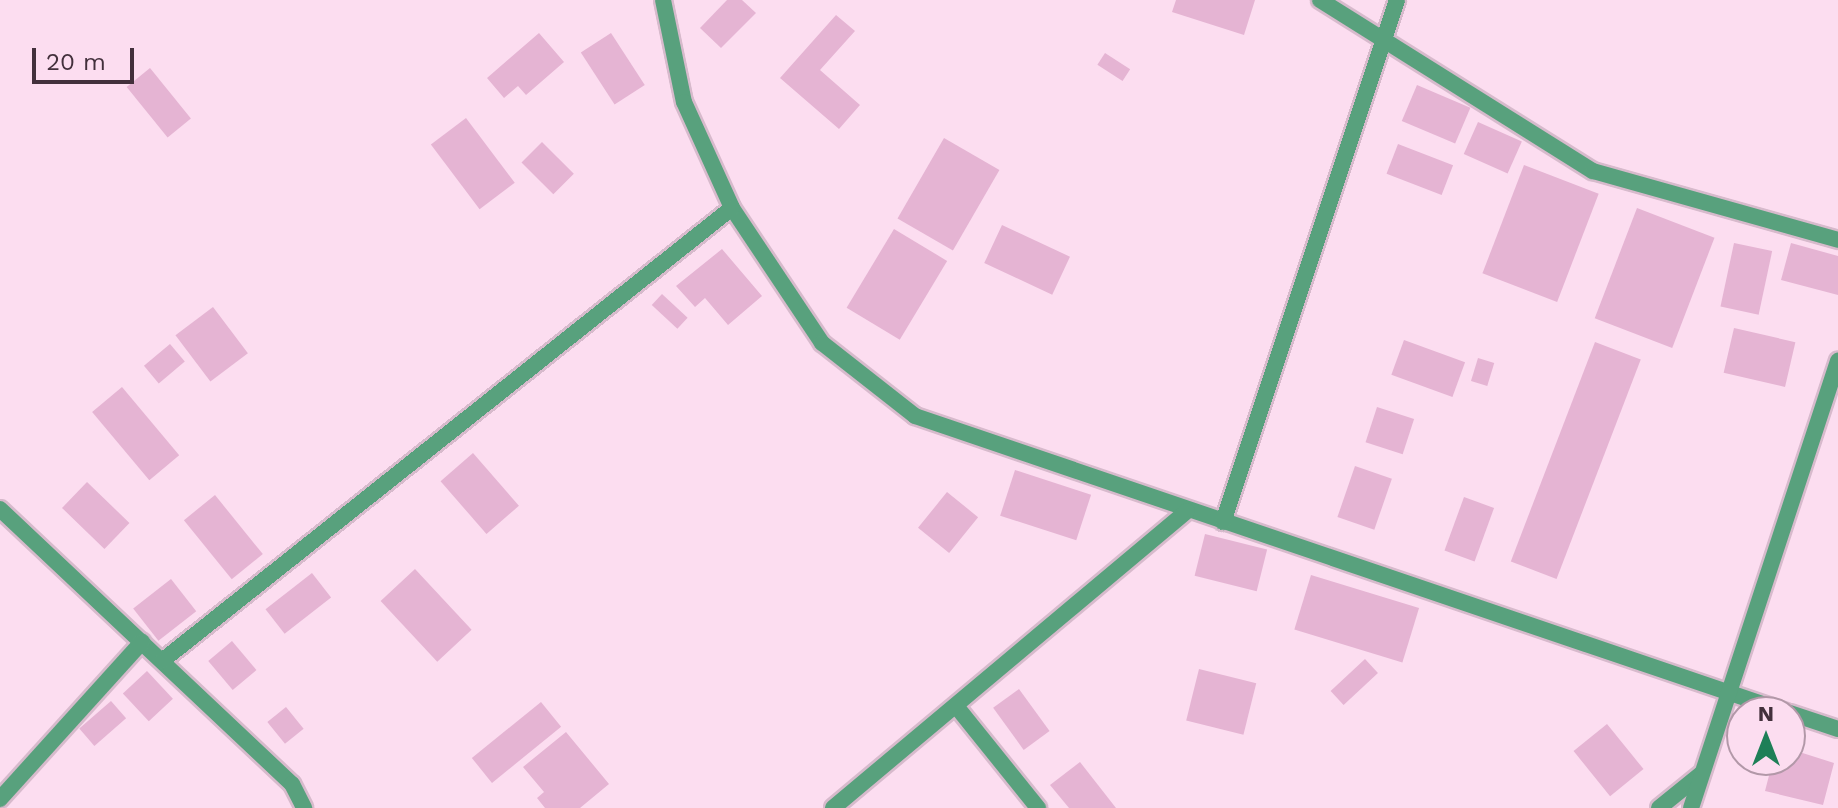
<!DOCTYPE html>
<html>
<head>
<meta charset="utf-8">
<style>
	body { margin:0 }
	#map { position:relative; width:1838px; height:808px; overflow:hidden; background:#fcddf0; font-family:"Work Sans",sans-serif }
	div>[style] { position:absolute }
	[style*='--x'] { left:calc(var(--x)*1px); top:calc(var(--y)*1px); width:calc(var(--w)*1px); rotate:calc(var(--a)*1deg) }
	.building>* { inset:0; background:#e5b4d3; transform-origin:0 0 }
	.roads { filter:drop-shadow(2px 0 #d7bacc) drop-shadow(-2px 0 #d7bacc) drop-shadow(0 2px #d7bacc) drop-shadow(0 -2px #d7bacc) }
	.service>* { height:16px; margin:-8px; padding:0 8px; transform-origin:8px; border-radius:8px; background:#58a17d }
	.minor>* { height:16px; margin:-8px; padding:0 8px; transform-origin:8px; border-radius:8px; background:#58a17d }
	span { translate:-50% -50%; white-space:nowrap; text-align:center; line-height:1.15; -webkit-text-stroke:7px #fcddf0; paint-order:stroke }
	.north { position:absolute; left:1726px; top:696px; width:80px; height:80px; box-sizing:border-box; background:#fcddf0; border:2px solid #b298a8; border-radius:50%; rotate:0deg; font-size:22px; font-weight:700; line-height:32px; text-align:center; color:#43303c }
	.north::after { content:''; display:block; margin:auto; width:28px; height:36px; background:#1e7f57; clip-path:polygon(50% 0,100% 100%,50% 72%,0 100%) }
	.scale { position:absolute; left:32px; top:48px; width:102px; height:36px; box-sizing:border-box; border:4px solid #43303c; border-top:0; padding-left:10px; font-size:24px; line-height:28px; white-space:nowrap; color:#43303c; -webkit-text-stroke:6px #fcddf0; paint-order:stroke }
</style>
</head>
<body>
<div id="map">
	<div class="building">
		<div style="clip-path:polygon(727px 0,742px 0,756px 13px,721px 48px,700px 28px)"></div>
		<div style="clip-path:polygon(1176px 0,1255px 0,1244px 35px,1172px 12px)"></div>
		<div style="clip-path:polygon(836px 15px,855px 31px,820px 70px,860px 105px,839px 129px,780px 78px)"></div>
		<div style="clip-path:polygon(539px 33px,564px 62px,526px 95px,518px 86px,504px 98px,487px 78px)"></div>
		<div style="left:611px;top:33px;width:62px;height:36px;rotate:57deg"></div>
		<div style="left:1105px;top:53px;width:30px;height:14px;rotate:33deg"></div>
		<div style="left:150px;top:68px;width:65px;height:30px;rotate:51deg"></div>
		<div style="left:1417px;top:85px;width:58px;height:39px;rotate:23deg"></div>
		<div style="left:466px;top:118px;width:81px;height:44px;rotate:53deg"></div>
		<div style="left:1478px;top:122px;width:48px;height:35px;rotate:24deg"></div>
		<div style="left:944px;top:138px;width:64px;height:93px;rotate:30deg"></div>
		<div style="left:542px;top:142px;width:45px;height:29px;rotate:45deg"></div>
		<div style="left:1398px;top:144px;width:59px;height:32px;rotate:21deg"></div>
		<div style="left:1524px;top:165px;width:80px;height:116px;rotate:21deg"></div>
		<div style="left:1637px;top:208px;width:83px;height:118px;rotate:21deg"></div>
		<div style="left:1002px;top:225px;width:75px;height:42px;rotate:25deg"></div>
		<div style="left:894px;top:229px;width:62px;height:92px;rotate:31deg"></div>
		<div style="left:1734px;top:243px;width:39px;height:65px;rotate:12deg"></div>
		<div style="clip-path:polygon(1791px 243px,1838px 256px,1838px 295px,1781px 280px)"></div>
		<div style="clip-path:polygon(722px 249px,762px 296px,728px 325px,705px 298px,695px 307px,676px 286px)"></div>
		<div style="left:662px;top:294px;width:35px;height:15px;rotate:43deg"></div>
		<div style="left:213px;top:307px;width:58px;height:47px;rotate:53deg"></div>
		<div style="left:1734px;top:328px;width:63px;height:46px;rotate:13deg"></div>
		<div style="left:1404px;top:340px;width:65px;height:37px;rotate:20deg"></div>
		<div style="left:1595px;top:342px;width:49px;height:235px;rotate:21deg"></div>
		<div style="left:170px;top:344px;width:23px;height:34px;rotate:50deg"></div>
		<div style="left:1478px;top:358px;width:17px;height:24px;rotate:17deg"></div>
		<div style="left:122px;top:387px;width:89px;height:39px;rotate:50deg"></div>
		<div style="left:1377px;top:407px;width:39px;height:37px;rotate:18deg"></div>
		<div style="left:473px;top:453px;width:70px;height:43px;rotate:49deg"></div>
		<div style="left:1355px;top:466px;width:39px;height:54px;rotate:19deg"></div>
		<div style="left:1015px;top:470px;width:80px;height:48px;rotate:18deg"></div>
		<div style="left:87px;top:482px;width:59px;height:36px;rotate:44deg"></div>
		<div style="left:947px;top:492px;width:40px;height:46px;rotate:39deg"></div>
		<div style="left:215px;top:495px;width:76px;height:40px;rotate:51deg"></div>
		<div style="left:1464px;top:497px;width:32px;height:57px;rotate:20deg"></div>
		<div style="left:1205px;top:534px;width:64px;height:43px;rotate:14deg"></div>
		<div style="left:415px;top:569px;width:83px;height:47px;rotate:47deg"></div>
		<div style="left:312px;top:573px;width:31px;height:59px;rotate:52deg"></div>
		<div style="left:1311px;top:575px;width:113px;height:57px;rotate:17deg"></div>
		<div style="left:171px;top:579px;width:41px;height:48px;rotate:52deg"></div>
		<div style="left:232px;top:641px;width:38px;height:31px;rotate:50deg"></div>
		<div style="left:1365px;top:659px;width:19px;height:47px;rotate:47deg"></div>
		<div style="left:1199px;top:669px;width:59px;height:53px;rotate:14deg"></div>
		<div style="left:147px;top:671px;width:38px;height:33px;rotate:47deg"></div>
		<div style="left:1019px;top:689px;width:52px;height:32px;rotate:54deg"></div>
		<div style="left:111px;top:701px;width:23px;height:42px;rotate:49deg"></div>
		<div style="left:541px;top:702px;width:32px;height:89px;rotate:51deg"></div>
		<div style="left:286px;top:707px;width:28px;height:24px;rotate:51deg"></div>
		<div style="left:1607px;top:724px;width:58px;height:43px;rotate:51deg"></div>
		<div style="clip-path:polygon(566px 732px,609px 784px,580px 808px,545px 808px,537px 798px,544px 792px,523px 767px)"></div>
		<div style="clip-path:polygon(1790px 749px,1834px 763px,1823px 805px,1765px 791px,1773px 760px,1790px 760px)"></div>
		<div style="clip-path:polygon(1080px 762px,1116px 808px,1069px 808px,1050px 785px)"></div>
	</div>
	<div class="roads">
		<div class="service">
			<div style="--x:956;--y:706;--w:131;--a:51.2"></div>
		</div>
		<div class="minor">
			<div style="--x:663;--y:0;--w:104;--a:78.4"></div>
			<div style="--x:684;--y:102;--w:116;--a:65.6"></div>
			<div style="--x:732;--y:208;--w:162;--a:56.3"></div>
			<div style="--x:822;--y:343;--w:118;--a:38.1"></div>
			<div style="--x:915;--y:416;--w:920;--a:18.77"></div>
			<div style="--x:1320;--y:0;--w:322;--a:32.1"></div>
			<div style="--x:1593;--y:171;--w:255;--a:15.7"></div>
			<div style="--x:0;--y:509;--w:401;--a:43.3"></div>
			<div style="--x:292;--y:784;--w:27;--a:63"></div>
			<div style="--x:1223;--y:522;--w:550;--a:-71.57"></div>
			<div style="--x:162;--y:661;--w:728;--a:-38.48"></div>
			<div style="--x:1790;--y:713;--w:51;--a:18.4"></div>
			<div style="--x:0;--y:799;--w:212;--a:-47.9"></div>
			<div style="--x:833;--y:808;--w:462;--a:-40"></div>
			<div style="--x:1659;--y:808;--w:54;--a:-39"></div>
			<div style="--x:1691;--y:808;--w:471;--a:-71.8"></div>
		</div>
	</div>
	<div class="north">N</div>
	<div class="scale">20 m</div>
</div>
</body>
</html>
